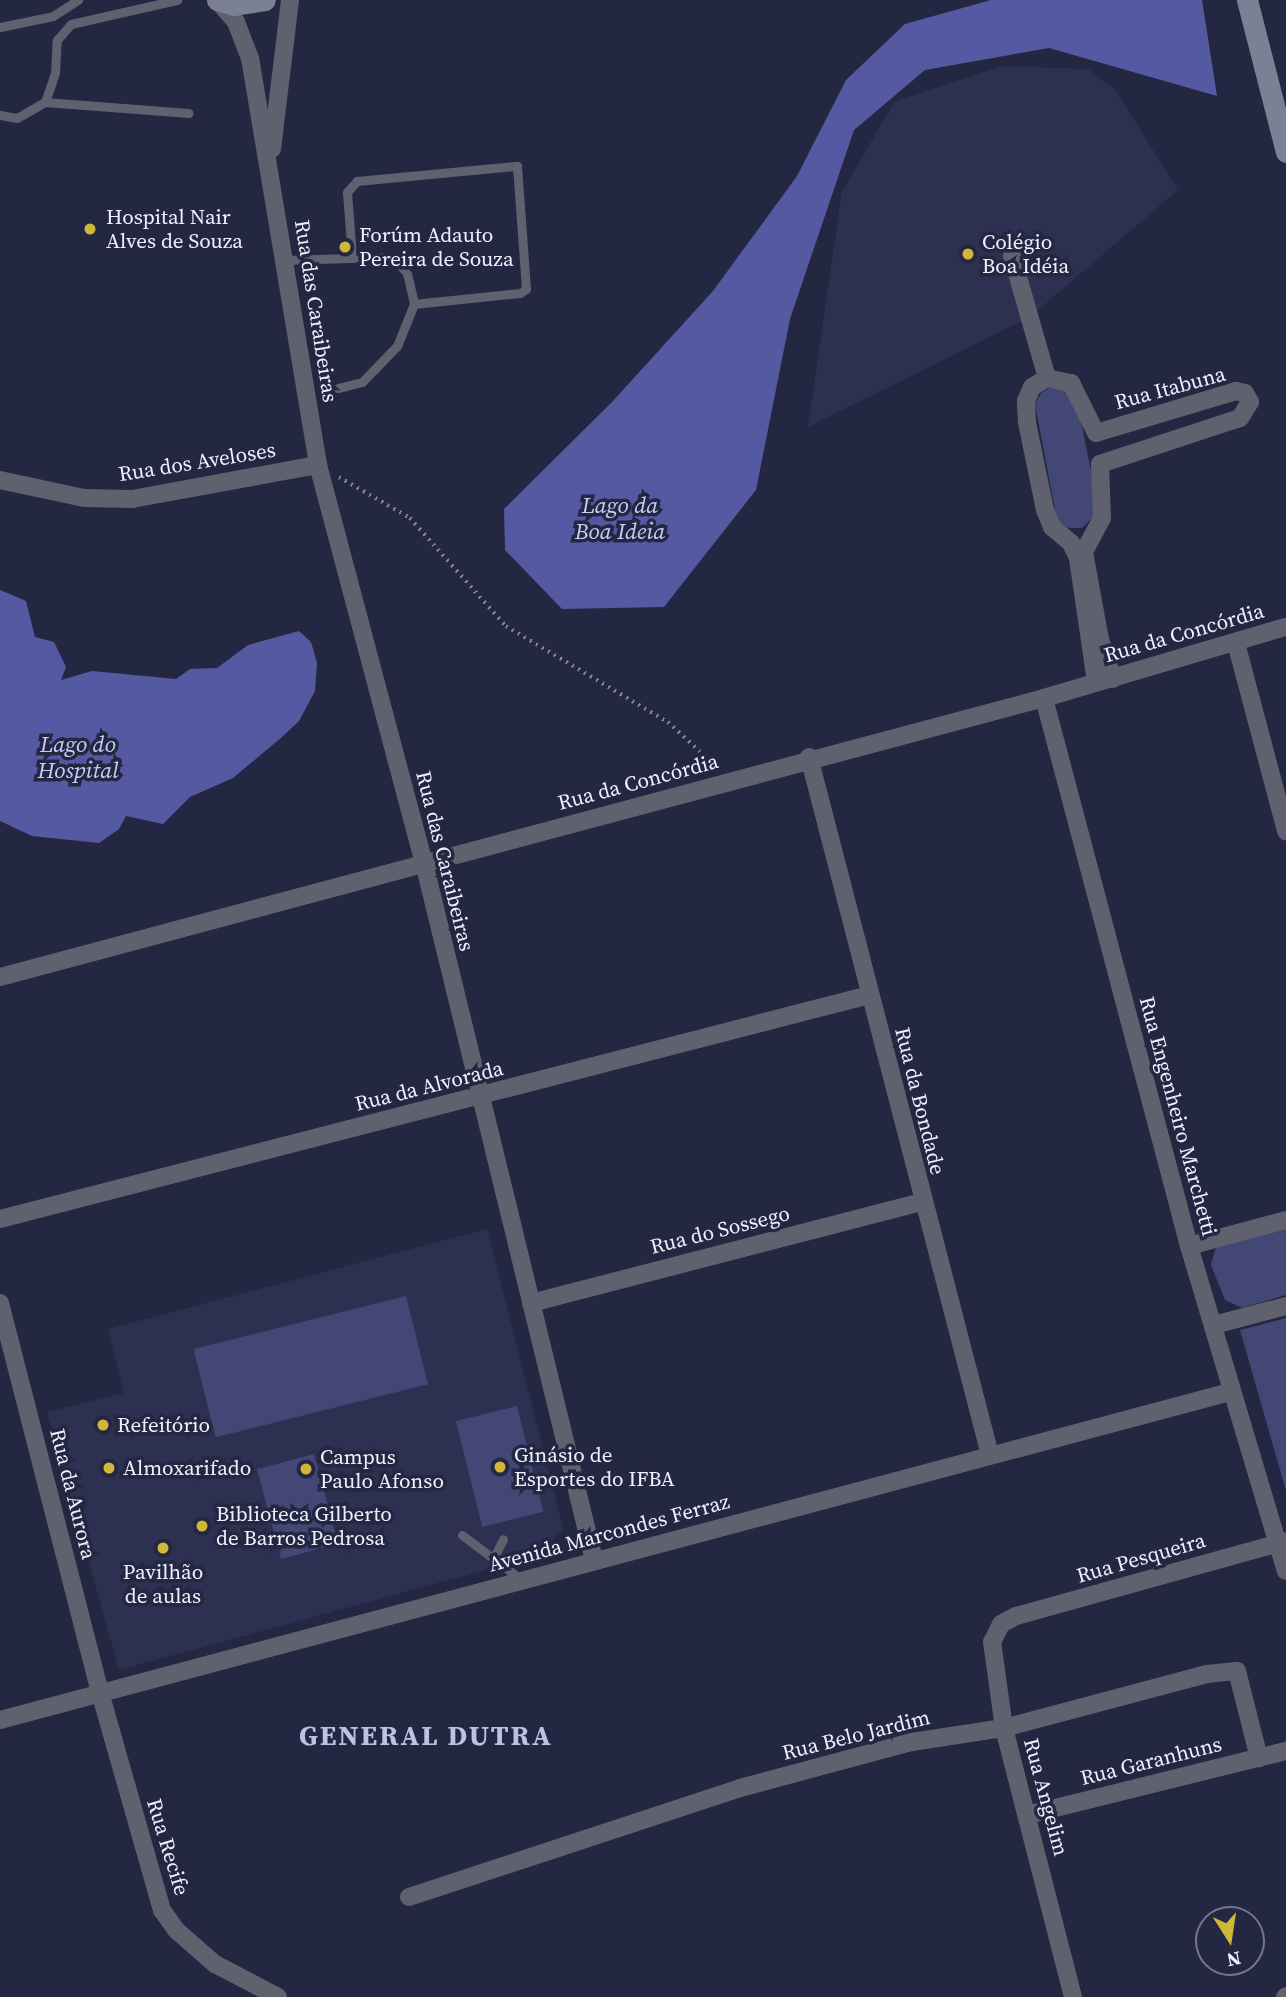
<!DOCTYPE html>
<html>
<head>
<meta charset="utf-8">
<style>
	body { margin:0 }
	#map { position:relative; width:1286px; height:1997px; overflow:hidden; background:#242741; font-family:"Source Serif 4",serif }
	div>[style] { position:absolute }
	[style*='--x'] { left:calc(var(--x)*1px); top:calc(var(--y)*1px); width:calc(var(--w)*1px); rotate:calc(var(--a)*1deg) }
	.built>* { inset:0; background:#2d3050 }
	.green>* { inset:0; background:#434776; transform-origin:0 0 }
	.water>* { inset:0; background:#5559a2 }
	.path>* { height:3.5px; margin-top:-1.75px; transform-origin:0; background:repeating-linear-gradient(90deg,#818398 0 2px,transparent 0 7px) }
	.lane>* { height:9px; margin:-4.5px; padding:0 4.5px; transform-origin:4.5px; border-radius:4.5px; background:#5f616e }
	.street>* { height:18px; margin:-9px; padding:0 9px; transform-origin:9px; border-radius:9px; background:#5f616e }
	.secondary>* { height:21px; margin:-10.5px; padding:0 10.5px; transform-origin:10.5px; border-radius:10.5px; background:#7c8095 }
	.dots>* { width:19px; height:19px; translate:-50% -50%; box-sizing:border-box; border:4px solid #242741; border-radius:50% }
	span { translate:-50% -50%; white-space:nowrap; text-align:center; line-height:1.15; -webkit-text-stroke:7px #242741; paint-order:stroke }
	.poi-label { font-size:21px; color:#eef0fe }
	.left { translate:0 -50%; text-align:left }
	.street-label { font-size:21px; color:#eef0fe }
	.water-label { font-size:23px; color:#c7ccf6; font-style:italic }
	.district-label { font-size:28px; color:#bdc2e4; font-weight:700; letter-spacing:2px }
	.north { position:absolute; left:1195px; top:1906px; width:70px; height:70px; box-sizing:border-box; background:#242741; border:2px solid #75778d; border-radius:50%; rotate:168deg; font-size:19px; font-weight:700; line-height:28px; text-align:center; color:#eef0fe }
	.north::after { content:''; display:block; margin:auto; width:24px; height:32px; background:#cfb837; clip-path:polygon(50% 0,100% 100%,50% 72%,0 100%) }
</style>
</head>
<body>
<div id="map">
	<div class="built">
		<div style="clip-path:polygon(1002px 66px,1088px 69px,1115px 89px,1178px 190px,1030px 317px,808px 427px,842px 191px,895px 101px)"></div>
		<div style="clip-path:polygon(487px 1229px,563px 1527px,548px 1553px,119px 1670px,47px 1412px,124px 1393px,108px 1329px)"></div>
	</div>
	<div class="green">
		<div style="clip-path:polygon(1053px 386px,1065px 388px,1077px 401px,1099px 511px,1082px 528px,1068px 528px,1057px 520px,1035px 404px,1041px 393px)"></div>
		<div style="clip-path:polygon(1286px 1227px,1286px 1295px,1242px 1308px,1225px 1300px,1211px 1265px,1216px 1247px)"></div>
		<div style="left:406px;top:1296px;width:91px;height:219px;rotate:76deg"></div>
		<div style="clip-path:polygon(1286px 1318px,1286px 1491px,1240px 1330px)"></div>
		<div style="left:517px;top:1406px;width:109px;height:63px;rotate:76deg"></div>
		<div style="left:314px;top:1454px;width:93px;height:59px;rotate:75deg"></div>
	</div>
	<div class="water">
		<div style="clip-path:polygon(991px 0,1202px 0,1217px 96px,1049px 48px,925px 70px,854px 130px,790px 319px,756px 490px,664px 607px,562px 609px,505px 550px,504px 509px,612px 402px,713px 291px,797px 176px,846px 80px,905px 24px)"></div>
		<div style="clip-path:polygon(0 590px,26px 601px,35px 637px,54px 642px,66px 667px,61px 680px,92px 671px,176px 679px,190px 669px,217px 668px,248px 645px,299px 631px,311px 642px,317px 663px,315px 691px,299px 721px,282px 737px,233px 778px,190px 797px,163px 824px,126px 816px,119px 829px,99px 843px,32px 836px,0 821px)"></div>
	</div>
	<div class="path">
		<div style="--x:339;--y:477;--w:82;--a:30"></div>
		<div style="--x:410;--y:518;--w:144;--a:48.4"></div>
		<div style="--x:506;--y:626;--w:188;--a:30.7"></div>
		<div style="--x:668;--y:722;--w:67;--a:42.6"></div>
	</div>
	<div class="lane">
		<div style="--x:0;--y:27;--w:54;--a:-11.7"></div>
		<div style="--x:53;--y:16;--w:30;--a:-33"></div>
		<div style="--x:45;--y:102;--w:144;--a:4.4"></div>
		<div style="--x:0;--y:115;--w:17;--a:10"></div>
		<div style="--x:17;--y:118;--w:32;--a:-30"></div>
		<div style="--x:45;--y:102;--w:31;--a:-71"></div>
		<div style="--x:55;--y:73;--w:33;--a:-87"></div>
		<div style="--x:57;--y:40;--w:21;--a:-49"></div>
		<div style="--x:71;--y:24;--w:109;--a:-12.8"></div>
		<div style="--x:352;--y:257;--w:65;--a:-94.4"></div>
		<div style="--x:347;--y:192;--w:15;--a:-48"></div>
		<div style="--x:357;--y:181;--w:161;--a:-5.4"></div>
		<div style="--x:517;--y:166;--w:123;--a:85.8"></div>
		<div style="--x:526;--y:289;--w:7;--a:146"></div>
		<div style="--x:520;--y:293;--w:107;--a:174.1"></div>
		<div style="--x:284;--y:260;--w:98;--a:-1.8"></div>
		<div style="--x:382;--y:257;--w:18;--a:22"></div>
		<div style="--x:399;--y:264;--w:12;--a:48"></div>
		<div style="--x:407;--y:273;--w:32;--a:77"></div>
		<div style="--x:414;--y:304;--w:45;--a:112"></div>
		<div style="--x:397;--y:346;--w:50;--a:134.2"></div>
		<div style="--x:362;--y:382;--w:25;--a:166"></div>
		<div style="--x:462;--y:1535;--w:75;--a:36.9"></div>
		<div style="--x:494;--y:1557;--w:20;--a:-63"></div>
	</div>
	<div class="street">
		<div style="--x:217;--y:0;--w:29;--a:49"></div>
		<div style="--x:236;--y:22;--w:39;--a:69"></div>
		<div style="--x:250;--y:58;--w:413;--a:80.5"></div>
		<div style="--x:318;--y:465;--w:412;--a:75.1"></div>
		<div style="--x:424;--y:863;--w:717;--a:76.29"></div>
		<div style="--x:272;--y:149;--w:150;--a:-83.1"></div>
		<div style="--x:1012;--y:256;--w:127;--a:74"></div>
		<div style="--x:0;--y:480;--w:86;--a:12.1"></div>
		<div style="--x:84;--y:498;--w:48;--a:1.2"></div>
		<div style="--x:132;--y:499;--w:189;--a:-10.4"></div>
		<div style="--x:1236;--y:643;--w:195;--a:75.1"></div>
		<div style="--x:1096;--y:682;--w:125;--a:-98.3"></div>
		<div style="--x:1078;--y:558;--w:17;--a:-115"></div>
		<div style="--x:1071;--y:543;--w:25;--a:-140"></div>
		<div style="--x:1052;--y:527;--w:18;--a:-112"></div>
		<div style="--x:1045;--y:510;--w:90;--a:-101.6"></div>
		<div style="--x:1027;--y:422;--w:21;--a:-93"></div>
		<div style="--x:1026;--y:401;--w:15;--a:-67"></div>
		<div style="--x:1032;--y:387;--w:17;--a:-31"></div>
		<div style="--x:1047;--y:378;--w:25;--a:12"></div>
		<div style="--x:1071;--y:383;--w:56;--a:63.4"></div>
		<div style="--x:1096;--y:433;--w:146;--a:-16.7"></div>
		<div style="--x:1236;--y:391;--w:9;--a:13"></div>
		<div style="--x:1245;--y:393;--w:10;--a:61"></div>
		<div style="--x:1250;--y:402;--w:19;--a:122"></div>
		<div style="--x:1240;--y:418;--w:147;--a:161.8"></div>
		<div style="--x:1100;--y:464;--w:54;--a:87.9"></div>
		<div style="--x:1102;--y:518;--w:38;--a:118"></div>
		<div style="--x:1084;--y:552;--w:88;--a:79.6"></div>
		<div style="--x:1100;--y:639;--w:42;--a:72"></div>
		<div style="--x:1044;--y:698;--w:567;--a:75.18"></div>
		<div style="--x:1189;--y:1246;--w:339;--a:73.4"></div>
		<div style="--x:809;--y:757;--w:721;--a:75.46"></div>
		<div style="--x:0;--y:977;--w:1081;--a:-14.96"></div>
		<div style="--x:1044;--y:698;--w:252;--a:-16.4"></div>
		<div style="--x:0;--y:1219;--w:897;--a:-14.45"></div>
		<div style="--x:1189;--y:1246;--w:100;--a:-15"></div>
		<div style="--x:0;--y:1303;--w:406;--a:75.6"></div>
		<div style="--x:101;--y:1696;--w:223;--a:74.1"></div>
		<div style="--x:162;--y:1910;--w:24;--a:55"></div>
		<div style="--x:176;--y:1930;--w:52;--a:41.1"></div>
		<div style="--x:215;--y:1964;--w:71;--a:27.6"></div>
		<div style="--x:531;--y:1303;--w:404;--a:-14.5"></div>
		<div style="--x:1214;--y:1325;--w:74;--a:-14.8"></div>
		<div style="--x:0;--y:1720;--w:1273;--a:-14.93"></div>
		<div style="--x:1027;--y:1815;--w:267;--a:-13.9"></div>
		<div style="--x:409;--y:1897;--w:348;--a:-18.2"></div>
		<div style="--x:740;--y:1788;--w:178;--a:-15"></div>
		<div style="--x:912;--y:1742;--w:93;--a:-8.7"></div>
		<div style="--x:1004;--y:1728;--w:210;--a:-14.9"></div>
		<div style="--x:1207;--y:1674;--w:30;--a:-6"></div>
		<div style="--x:1237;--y:1671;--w:90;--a:75.8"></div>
		<div style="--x:1073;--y:1997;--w:278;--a:-104.4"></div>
		<div style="--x:1004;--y:1728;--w:87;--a:-97.9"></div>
		<div style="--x:992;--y:1642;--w:20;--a:-63"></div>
		<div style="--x:1001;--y:1624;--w:17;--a:-28"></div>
		<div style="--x:1016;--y:1616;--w:280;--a:-15.5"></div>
		<div style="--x:1285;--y:1997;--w:1;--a:-45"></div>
	</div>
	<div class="secondary">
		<div style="--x:217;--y:0;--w:18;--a:16"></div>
		<div style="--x:234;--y:5;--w:31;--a:-9"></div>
		<div style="--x:1247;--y:0;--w:157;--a:75.6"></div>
	</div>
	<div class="dots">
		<div style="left:90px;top:229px;background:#cfb837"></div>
		<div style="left:345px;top:247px;background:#cfb837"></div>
		<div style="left:968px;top:254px;background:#cfb837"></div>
		<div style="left:103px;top:1425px;background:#cfb837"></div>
		<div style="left:500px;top:1467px;background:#cfb837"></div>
		<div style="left:109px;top:1468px;background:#cfb837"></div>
		<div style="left:306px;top:1469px;background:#cfb837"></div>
		<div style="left:202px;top:1526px;background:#cfb837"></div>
		<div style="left:163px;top:1548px;background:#cfb837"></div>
	</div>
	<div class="poi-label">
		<span class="left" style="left:106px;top:229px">Hospital Nair<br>Alves de Souza</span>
		<span class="left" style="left:359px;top:247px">Forúm Adauto<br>Pereira de Souza</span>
		<span class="left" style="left:982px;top:254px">Colégio<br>Boa Idéia</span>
		<span class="left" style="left:117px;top:1425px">Refeitório</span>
		<span class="left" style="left:514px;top:1467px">Ginásio de<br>Esportes do IFBA</span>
		<span class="left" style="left:320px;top:1469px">Campus<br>Paulo Afonso</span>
		<span class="left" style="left:123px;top:1468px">Almoxarifado</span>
		<span class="left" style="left:216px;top:1526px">Biblioteca Gilberto<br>de Barros Pedrosa</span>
		<span style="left:163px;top:1584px">Pavilhão<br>de aulas</span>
	</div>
	<div class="street-label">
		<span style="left:316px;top:311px;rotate:81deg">Rua das Caraibeiras</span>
		<span style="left:1170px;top:388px;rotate:-15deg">Rua Itabuna</span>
		<span style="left:197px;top:462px;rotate:-9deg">Rua dos Aveloses</span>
		<span style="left:1184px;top:633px;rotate:-16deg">Rua da Concórdia</span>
		<span style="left:638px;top:782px;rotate:-15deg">Rua da Concórdia</span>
		<span style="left:445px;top:861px;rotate:76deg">Rua das Caraibeiras</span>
		<span style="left:429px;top:1086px;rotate:-14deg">Rua da Alvorada</span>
		<span style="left:920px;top:1101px;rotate:76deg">Rua da Bondade</span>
		<span style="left:1178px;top:1116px;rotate:75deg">Rua Engenheiro Marchetti</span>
		<span style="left:720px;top:1230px;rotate:-14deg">Rua do Sossego</span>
		<span style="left:73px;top:1494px;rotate:76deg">Rua da Aurora</span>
		<span style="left:609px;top:1533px;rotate:-15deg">Avenida Marcondes Ferraz</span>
		<span style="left:1141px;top:1558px;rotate:-16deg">Rua Pesqueira</span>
		<span style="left:856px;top:1735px;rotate:-14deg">Rua Belo Jardim</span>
		<span style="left:1151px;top:1761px;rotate:-14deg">Rua Garanhuns</span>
		<span style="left:1046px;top:1797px;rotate:75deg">Rua Angelim</span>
		<span style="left:168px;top:1847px;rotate:73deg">Rua Recife</span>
	</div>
	<div class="water-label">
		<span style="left:620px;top:518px">Lago da<br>Boa Ideia</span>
		<span style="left:78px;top:757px">Lago do<br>Hospital</span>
	</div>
	<div class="district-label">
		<span style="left:426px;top:1735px">GENERAL DUTRA</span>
	</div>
	<div class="north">N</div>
</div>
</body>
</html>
